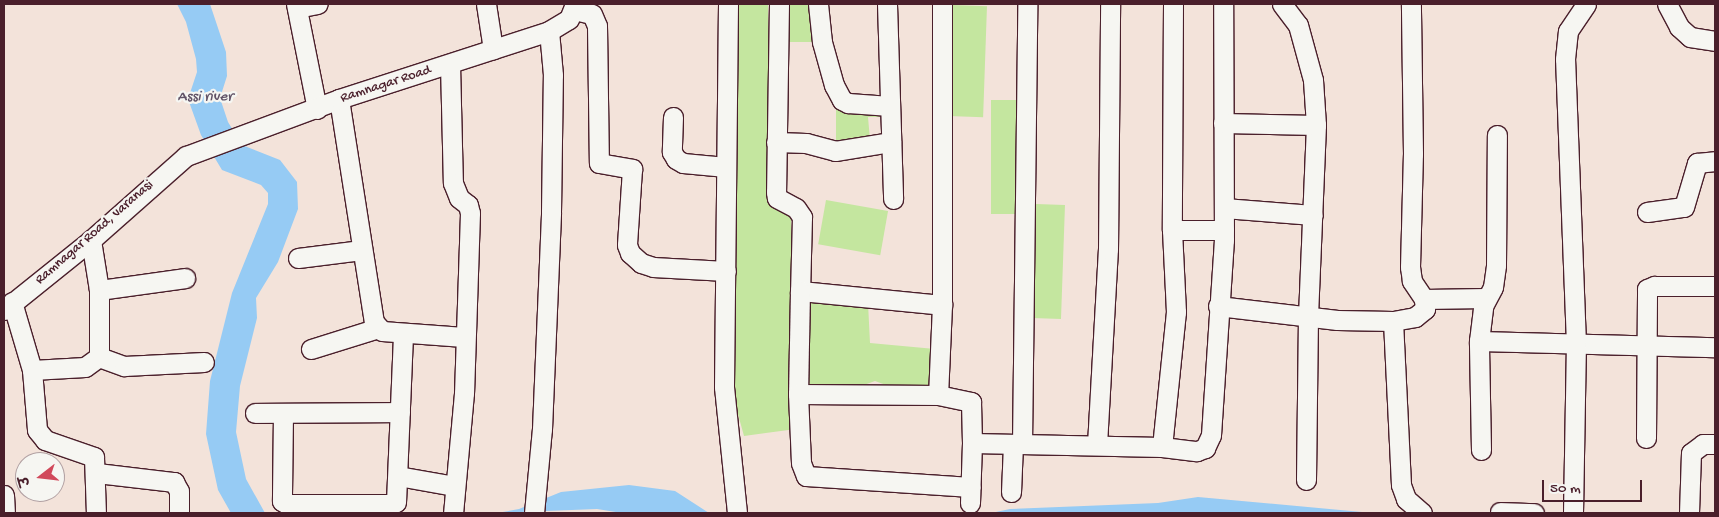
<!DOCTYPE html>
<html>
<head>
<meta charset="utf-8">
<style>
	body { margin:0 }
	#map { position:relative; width:1719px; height:517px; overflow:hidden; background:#f3e3da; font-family:"Gochi Hand","Playpen Sans Deva",sans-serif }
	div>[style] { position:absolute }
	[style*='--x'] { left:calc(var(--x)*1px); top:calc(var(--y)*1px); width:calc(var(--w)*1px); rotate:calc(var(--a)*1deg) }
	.green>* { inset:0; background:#c4e69f; transform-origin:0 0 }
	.water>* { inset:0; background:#96cbf4 }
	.roads { filter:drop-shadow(1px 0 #4a1f2b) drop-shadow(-1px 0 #4a1f2b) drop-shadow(0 1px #4a1f2b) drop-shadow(0 -1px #4a1f2b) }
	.minor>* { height:19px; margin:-9.5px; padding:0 9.5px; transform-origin:9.5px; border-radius:9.5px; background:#f6f6f2 }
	span { translate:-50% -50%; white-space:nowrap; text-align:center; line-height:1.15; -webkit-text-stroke:4.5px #f6f6f2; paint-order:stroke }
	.street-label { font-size:14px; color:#4a1f2b }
	.water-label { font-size:15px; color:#615367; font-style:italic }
	.frame { position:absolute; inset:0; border:5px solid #4a1f2b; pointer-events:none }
	.north { position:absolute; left:15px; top:452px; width:50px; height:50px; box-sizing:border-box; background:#f6f6f2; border:1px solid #b1a0a2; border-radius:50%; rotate:254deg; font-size:14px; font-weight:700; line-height:20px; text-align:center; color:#4a1f2b }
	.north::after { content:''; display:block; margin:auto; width:18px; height:22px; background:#d1495b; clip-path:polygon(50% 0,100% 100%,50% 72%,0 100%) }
	.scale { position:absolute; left:1542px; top:480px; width:100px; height:22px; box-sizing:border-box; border:2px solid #4a1f2b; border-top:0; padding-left:6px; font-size:15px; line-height:18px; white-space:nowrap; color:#4a1f2b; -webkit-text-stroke:4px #f6f6f2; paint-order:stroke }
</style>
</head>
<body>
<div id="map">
	<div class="green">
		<div style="clip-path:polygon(731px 4px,768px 4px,771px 205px,791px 215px,796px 429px,744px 436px,731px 389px)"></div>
		<div style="left:783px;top:4px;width:30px;height:38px"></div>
		<div style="left:952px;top:5px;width:35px;height:111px;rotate:2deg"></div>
		<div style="left:991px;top:100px;width:30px;height:114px"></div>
		<div style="clip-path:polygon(836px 106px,884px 109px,884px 117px,868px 117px,870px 140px,836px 147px)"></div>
		<div style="left:826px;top:200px;width:63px;height:45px;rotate:10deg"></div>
		<div style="left:1036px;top:204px;width:29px;height:114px;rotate:2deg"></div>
		<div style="clip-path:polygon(804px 300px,868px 303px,870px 343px,935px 349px,937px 386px,897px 389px,875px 381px,825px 399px,805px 387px)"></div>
	</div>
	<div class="water">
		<div style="clip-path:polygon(177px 4px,210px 4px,226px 52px,227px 76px,220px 98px,228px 122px,242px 145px,280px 160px,297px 182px,298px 209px,278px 262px,256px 298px,257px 318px,240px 386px,236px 432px,246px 479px,265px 513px,231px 513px,218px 490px,206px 434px,210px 381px,232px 293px,268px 204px,268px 193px,261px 185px,222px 170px,201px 135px,188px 99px,197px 72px,196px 59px,186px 22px)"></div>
		<div style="clip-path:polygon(629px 485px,675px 491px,709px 513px,622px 513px,597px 509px,497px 513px,519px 509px,561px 492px)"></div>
		<div style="clip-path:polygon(1198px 497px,1373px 513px,991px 513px,1010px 509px,1158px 503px)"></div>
	</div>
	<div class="roads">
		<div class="minor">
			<div style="--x:296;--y:4;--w:107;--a:78.7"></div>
			<div style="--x:486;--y:4;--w:46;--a:81.2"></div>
			<div style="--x:728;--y:4;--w:383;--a:90.6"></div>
			<div style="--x:724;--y:387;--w:127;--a:84.1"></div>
			<div style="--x:779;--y:4;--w:188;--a:90.9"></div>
			<div style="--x:776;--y:192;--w:6;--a:81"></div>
			<div style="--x:777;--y:198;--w:21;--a:28"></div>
			<div style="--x:796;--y:208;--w:11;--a:56"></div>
			<div style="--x:802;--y:217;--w:74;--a:91.5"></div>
			<div style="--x:800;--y:291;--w:143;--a:5.6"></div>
			<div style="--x:818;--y:4;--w:38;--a:84"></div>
			<div style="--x:822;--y:42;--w:45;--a:74.4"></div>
			<div style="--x:834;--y:85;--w:17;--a:62"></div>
			<div style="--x:842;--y:100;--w:7;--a:27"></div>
			<div style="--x:848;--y:103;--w:42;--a:4.1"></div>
			<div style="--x:887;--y:4;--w:195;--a:88.2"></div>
			<div style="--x:942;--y:4;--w:301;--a:90"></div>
			<div style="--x:942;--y:305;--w:90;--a:92.5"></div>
			<div style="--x:938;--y:395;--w:34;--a:12"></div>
			<div style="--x:971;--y:402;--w:41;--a:88.6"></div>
			<div style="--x:972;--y:443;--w:190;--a:1.2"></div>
			<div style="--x:1162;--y:447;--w:35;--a:7"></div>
			<div style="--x:1197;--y:451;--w:9;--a:-21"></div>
			<div style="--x:1205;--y:448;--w:14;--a:-65"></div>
			<div style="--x:1211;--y:435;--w:195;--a:-86.2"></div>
			<div style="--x:1224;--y:240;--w:236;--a:-90.2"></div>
			<div style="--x:1173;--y:4;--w:226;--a:90.3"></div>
			<div style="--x:1172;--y:230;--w:52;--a:0"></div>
			<div style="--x:1282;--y:4;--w:26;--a:53"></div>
			<div style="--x:1298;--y:25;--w:57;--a:74.7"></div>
			<div style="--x:1313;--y:80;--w:45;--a:86.2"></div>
			<div style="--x:1316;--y:125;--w:191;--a:92.4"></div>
			<div style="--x:1308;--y:316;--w:164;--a:90.7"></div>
			<div style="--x:1667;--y:4;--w:26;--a:62"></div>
			<div style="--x:1679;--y:27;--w:15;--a:42"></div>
			<div style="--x:1690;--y:37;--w:25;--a:9"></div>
			<div style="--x:297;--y:8;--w:21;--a:-11"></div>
			<div style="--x:574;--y:10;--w:18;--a:13"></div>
			<div style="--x:592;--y:14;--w:13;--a:67"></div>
			<div style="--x:597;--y:26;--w:137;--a:89.2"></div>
			<div style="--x:599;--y:163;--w:34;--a:10"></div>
			<div style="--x:632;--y:169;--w:76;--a:93.8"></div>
			<div style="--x:627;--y:245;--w:9;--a:69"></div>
			<div style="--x:630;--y:253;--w:15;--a:42"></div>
			<div style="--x:641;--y:263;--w:13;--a:18"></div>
			<div style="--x:653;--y:267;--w:73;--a:3.1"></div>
			<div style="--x:450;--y:64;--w:119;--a:88.6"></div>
			<div style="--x:453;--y:183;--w:16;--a:68"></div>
			<div style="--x:459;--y:198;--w:11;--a:38"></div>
			<div style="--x:468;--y:205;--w:8;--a:76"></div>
			<div style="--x:470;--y:213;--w:180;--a:91.9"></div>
			<div style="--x:464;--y:393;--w:121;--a:95.2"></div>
			<div style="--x:339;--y:99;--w:226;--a:81.1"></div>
			<div style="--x:374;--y:322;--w:12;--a:48"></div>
			<div style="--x:382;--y:331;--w:82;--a:4.2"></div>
			<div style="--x:673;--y:117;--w:35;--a:92"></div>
			<div style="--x:672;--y:152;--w:8;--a:60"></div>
			<div style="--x:676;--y:159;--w:8;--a:30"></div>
			<div style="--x:683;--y:163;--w:43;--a:5.3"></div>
			<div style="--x:1223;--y:123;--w:93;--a:1.2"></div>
			<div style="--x:776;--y:142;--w:30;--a:2"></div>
			<div style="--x:806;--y:143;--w:30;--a:15"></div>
			<div style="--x:835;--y:151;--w:57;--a:-9.1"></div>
			<div style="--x:1224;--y:208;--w:89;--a:4.5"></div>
			<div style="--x:1647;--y:212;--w:37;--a:-8"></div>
			<div style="--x:1684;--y:207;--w:46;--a:-73.5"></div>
			<div style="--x:1697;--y:163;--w:18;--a:-6"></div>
			<div style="--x:298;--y:258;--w:64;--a:-7.2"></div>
			<div style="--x:99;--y:290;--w:87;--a:-7.9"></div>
			<div style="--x:800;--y:291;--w:103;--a:91.1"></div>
			<div style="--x:798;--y:394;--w:140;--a:0.4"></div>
			<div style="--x:1424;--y:299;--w:62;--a:-0.9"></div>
			<div style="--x:12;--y:302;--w:71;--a:73.6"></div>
			<div style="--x:32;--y:370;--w:60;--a:85.2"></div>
			<div style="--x:37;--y:430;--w:13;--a:51"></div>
			<div style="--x:45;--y:440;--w:52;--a:19.1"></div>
			<div style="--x:94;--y:457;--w:56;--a:88"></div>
			<div style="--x:1218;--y:306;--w:120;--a:6.7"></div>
			<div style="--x:1337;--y:320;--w:56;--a:1"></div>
			<div style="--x:1393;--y:321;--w:22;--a:-10"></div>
			<div style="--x:1415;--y:317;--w:13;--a:-39"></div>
			<div style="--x:1425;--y:309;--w:10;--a:-96"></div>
			<div style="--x:1424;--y:299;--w:22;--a:-124"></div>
			<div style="--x:1412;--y:281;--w:14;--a:-98"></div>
			<div style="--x:1410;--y:267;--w:113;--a:-88.5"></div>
			<div style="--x:1413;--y:154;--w:150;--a:-90.8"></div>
			<div style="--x:4;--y:310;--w:112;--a:-38.8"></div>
			<div style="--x:91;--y:240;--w:127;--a:-41.5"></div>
			<div style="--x:186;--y:156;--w:163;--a:-20.4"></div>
			<div style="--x:339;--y:99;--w:221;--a:-17.9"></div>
			<div style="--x:549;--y:31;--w:23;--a:-31"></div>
			<div style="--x:569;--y:19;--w:16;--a:-68"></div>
			<div style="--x:1393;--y:321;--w:164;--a:87.2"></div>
			<div style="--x:1401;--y:485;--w:15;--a:70"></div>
			<div style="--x:1406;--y:499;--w:21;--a:41"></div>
			<div style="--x:1479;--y:341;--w:236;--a:1.5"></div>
			<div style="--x:311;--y:349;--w:70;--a:-17.4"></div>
			<div style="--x:99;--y:357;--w:27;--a:20"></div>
			<div style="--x:124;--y:366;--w:80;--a:-2.9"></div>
			<div style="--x:32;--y:370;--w:53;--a:-3.2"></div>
			<div style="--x:85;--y:367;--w:17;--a:-36"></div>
			<div style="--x:99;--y:357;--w:67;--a:-90"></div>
			<div style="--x:99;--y:290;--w:51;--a:-99.1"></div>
			<div style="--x:798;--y:394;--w:69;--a:87.5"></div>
			<div style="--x:801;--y:463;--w:14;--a:69"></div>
			<div style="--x:806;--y:476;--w:165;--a:3.8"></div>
			<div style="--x:255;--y:413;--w:145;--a:-0.4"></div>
			<div style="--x:283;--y:413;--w:88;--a:90.7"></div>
			<div style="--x:282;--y:501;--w:6;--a:31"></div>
			<div style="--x:287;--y:504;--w:103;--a:0"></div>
			<div style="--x:390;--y:504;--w:6;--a:-18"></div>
			<div style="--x:396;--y:502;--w:169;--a:-87.6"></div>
			<div style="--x:1646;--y:438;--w:149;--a:-89.6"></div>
			<div style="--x:1647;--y:289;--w:8;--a:-23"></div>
			<div style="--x:1654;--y:286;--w:61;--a:0"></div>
			<div style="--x:1022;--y:444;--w:440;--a:-89.3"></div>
			<div style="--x:1097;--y:445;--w:196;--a:-86.8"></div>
			<div style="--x:1108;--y:249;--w:245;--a:-89.5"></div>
			<div style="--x:1162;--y:447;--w:136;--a:-84.1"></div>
			<div style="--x:1176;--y:312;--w:82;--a:-92.8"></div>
			<div style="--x:1481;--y:450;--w:109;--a:-91.1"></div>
			<div style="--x:1479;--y:341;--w:35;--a:-83"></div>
			<div style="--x:1483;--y:306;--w:21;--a:-62"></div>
			<div style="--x:1493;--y:287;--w:22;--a:-82"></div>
			<div style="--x:1496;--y:265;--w:130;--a:-89.6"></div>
			<div style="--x:97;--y:473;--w:78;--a:6.7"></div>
			<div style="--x:174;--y:482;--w:10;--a:61"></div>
			<div style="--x:179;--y:491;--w:22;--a:90"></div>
			<div style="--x:398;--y:476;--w:58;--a:10"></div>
			<div style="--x:1011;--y:492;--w:48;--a:-87.6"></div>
			<div style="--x:4;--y:495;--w:18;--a:87"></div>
			<div style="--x:970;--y:503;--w:60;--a:-88.1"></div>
			<div style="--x:1500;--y:512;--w:34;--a:2"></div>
			<div style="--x:534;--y:513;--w:84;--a:-84.6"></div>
			<div style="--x:542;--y:429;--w:217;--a:-87.6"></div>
			<div style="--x:551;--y:212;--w:137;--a:-89.2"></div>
			<div style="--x:553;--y:75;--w:44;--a:-95.2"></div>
			<div style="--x:1573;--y:513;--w:169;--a:-89"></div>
			<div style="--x:1576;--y:344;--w:285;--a:-92.2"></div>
			<div style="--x:1565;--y:59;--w:28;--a:-84"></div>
			<div style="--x:1568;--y:31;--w:32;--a:-56"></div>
			<div style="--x:1689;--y:513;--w:60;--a:-88.1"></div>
			<div style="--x:1691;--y:453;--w:15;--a:-37"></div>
			<div style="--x:1703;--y:444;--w:12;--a:0"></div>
		</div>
	</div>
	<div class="street-label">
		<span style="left:386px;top:85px;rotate:-18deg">Ramnagar Road</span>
		<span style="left:95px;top:233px;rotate:-41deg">Ramnagar Road, varanasi</span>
	</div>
	<div class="water-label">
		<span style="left:205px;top:98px">Assi river</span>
	</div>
	<div class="frame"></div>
	<div class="north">उ</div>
	<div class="scale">50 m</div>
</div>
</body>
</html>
